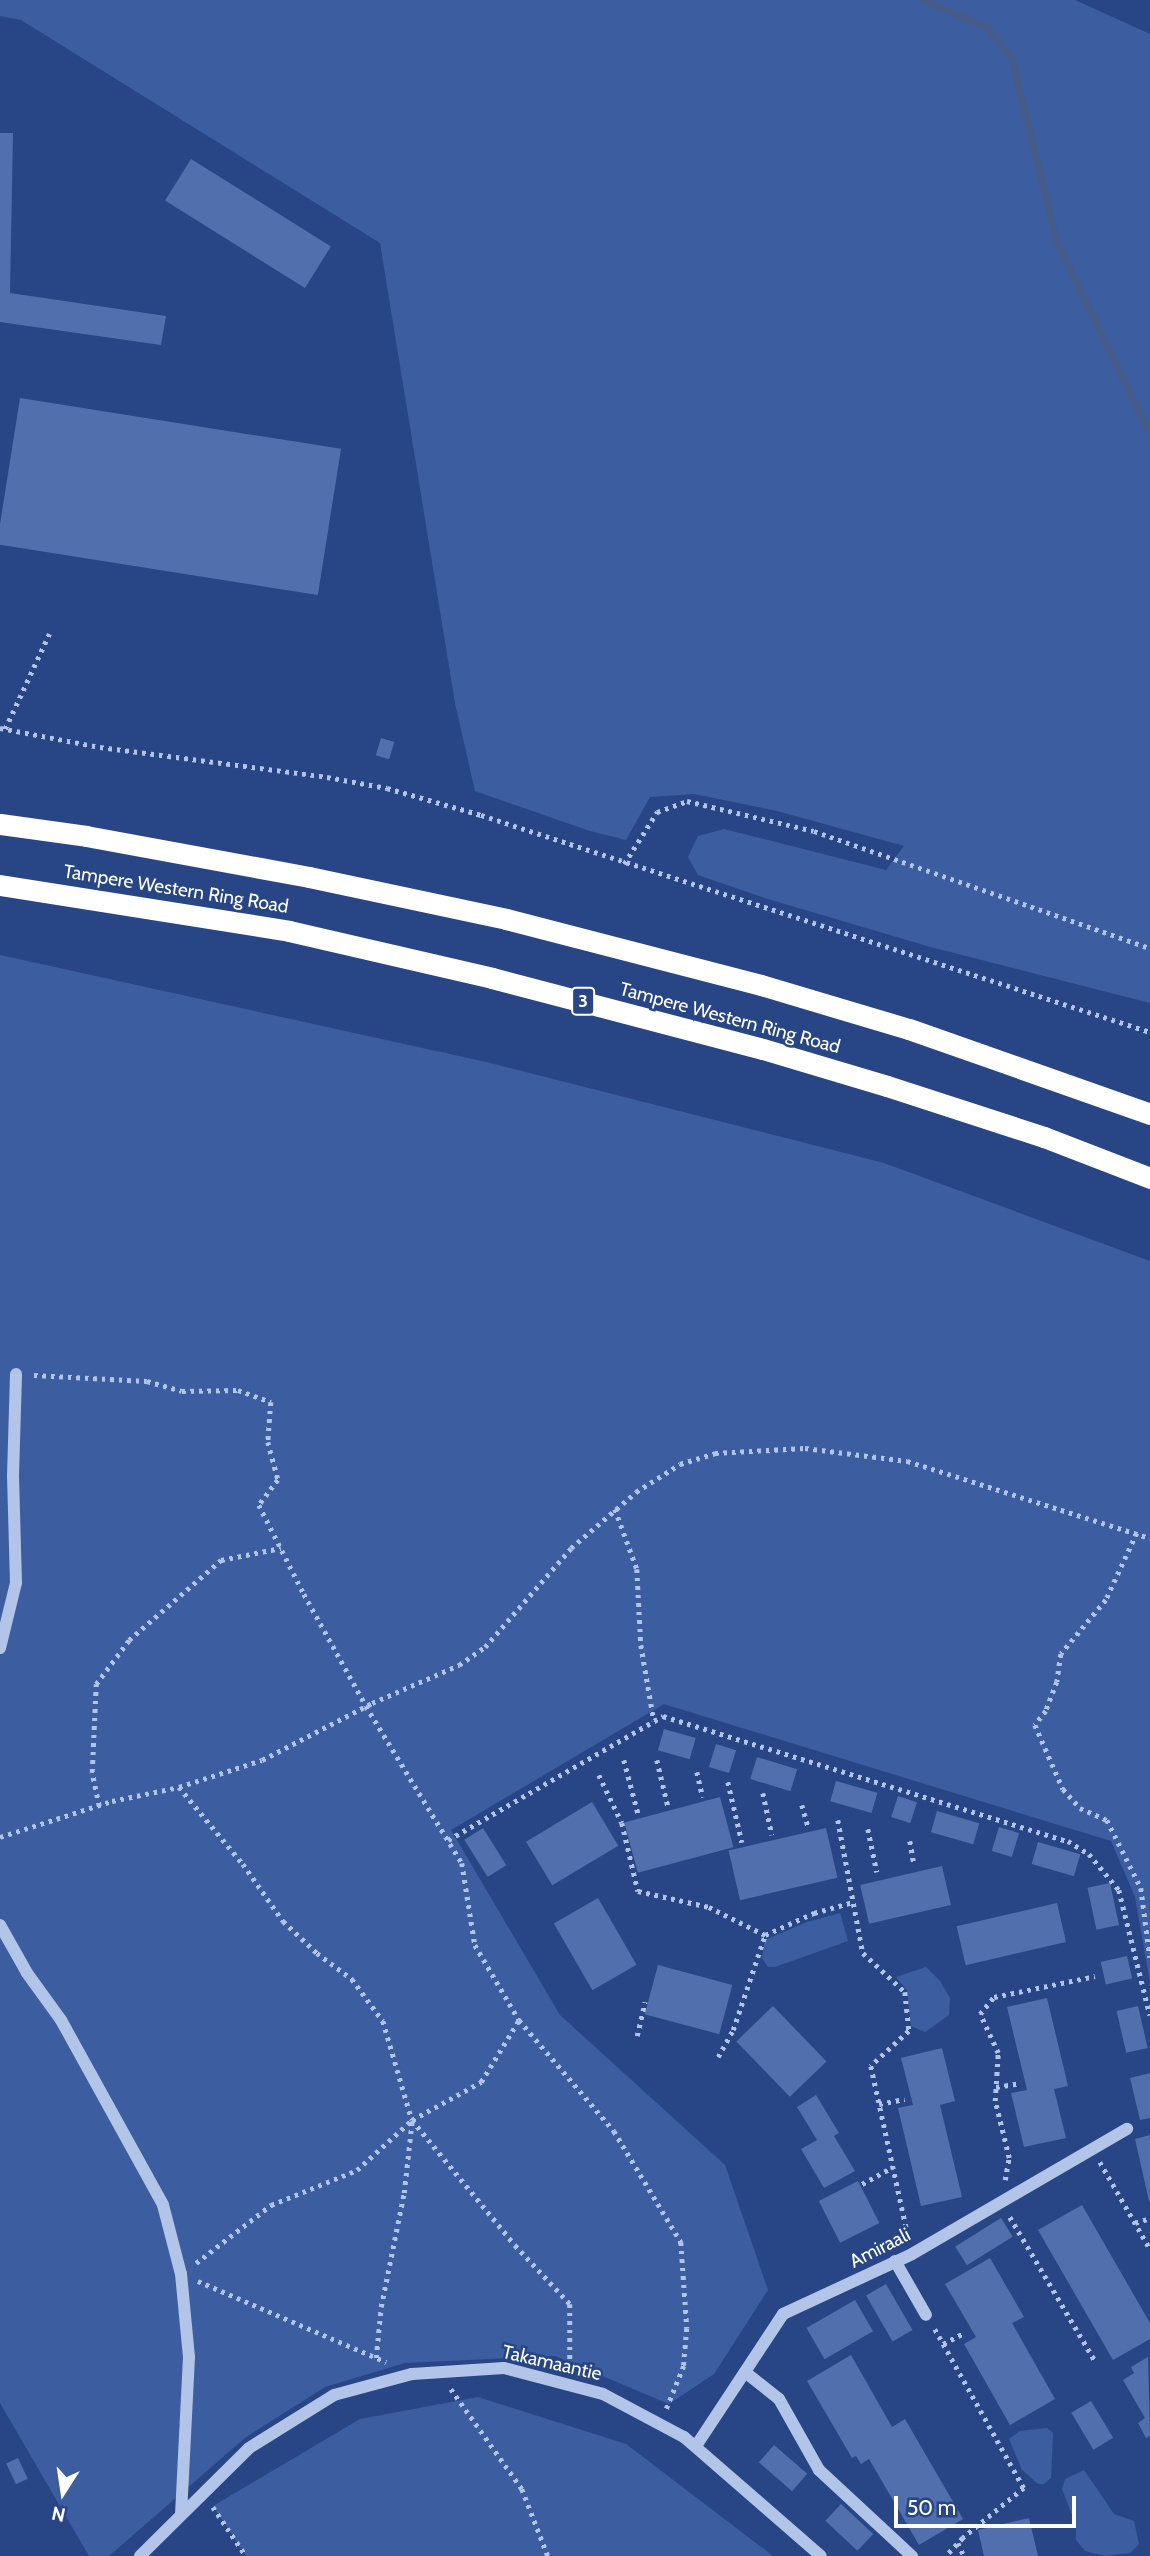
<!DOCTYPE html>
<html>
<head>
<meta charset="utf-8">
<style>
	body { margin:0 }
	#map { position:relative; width:1150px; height:2556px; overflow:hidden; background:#284685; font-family:Cabin,sans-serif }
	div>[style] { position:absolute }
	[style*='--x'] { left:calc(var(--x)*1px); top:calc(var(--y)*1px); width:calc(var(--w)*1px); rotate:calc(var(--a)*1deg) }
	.green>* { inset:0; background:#3c5ea1 }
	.stream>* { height:7px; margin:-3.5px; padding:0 3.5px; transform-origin:3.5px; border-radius:3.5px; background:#465b89 }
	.building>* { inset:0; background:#506fac; transform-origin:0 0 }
	.path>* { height:4.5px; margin-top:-2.25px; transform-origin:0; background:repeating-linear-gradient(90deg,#b2c4e7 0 3.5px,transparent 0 8.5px) }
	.minor>* { height:12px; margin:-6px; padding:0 6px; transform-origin:6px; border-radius:6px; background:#b2c4e7 }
	.highway>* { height:21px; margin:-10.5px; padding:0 10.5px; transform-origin:10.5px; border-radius:10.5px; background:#fff }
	span { translate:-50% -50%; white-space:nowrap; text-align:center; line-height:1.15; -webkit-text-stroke:5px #284685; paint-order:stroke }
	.shield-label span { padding:2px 5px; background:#284685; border:2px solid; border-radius:5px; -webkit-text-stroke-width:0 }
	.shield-label { font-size:18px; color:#fff; font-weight:700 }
	.street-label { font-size:19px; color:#fff }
	.north { position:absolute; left:28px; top:2458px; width:70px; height:70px; -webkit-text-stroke:5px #284685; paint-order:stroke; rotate:192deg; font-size:19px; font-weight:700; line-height:28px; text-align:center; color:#fff }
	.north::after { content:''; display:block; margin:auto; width:24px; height:32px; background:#fff; clip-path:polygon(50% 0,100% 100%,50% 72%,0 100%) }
	.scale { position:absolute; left:894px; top:2496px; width:182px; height:32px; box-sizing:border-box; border:4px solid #fff; border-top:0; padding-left:9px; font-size:21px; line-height:24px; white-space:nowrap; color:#fff; -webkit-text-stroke:5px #284685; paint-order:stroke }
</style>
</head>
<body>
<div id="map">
	<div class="green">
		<div style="clip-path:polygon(0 0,1075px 0,1150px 34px,1150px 1003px,927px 946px,768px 899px,698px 875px,688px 857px,698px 836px,724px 829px,886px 870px,904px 846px,777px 811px,694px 794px,650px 797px,626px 840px,590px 831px,475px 791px,455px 703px,380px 243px,21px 20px,0 16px)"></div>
		<div style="clip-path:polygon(0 955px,486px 1062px,884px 1163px,1150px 1261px,1150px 1982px,1135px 1897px,1111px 1841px,664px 1704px,451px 1830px,560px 2015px,725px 2165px,768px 2290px,714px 2374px,669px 2404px,555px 2356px,405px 2363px,325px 2387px,246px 2437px,109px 2556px,89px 2556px,0 2403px)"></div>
		<div style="clip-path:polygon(840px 1913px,848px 1941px,775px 1967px,768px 1967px,762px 1958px,765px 1940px,807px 1922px)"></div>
		<div style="clip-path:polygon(926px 1967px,940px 1981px,950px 1998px,949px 2015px,925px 2032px,911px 2026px,907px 1990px,896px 1977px)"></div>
		<div style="clip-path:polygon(478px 2397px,626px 2444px,773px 2556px,246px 2556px,213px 2506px,360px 2419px)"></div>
		<div style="clip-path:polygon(1047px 2428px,1053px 2433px,1051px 2478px,1044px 2484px,1038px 2484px,1022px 2470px,1009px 2439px,1020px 2431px)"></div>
		<div style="clip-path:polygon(1084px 2470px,1114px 2514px,1134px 2521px,1139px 2544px,1130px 2553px,1105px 2556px,1085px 2551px,1076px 2540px,1076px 2525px,1062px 2489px,1065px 2479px)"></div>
	</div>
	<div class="stream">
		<div style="--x:922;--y:0;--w:70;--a:22.6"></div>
		<div style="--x:987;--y:27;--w:39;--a:52"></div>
		<div style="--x:1011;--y:58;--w:187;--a:76.1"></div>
		<div style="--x:1056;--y:240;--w:216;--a:64.3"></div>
	</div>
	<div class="building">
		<div style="clip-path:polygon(0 133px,13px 133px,10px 293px,166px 316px,161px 345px,0 322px)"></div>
		<div style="left:191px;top:159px;width:165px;height:49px;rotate:32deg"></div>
		<div style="left:20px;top:398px;width:325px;height:148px;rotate:9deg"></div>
		<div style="left:381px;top:738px;width:14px;height:18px;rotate:17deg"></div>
		<div style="left:664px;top:1729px;width:33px;height:22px;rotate:16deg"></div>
		<div style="left:716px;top:1744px;width:21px;height:24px;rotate:17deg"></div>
		<div style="left:757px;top:1757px;width:42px;height:23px;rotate:17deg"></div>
		<div style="left:836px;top:1781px;width:43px;height:21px;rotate:16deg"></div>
		<div style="left:898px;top:1796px;width:20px;height:22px;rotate:18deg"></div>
		<div style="left:720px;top:1797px;width:52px;height:99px;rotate:75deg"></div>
		<div style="left:592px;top:1802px;width:51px;height:77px;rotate:59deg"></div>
		<div style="left:937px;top:1811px;width:44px;height:22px;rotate:16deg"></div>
		<div style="left:999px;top:1827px;width:21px;height:25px;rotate:17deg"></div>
		<div style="left:483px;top:1828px;width:44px;height:22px;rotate:58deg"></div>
		<div style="left:826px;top:1828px;width:51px;height:100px;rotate:77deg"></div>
		<div style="left:1038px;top:1842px;width:44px;height:23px;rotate:16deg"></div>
		<div style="left:942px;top:1866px;width:40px;height:84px;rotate:77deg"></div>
		<div style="left:1110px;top:1883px;width:43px;height:23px;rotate:78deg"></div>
		<div style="left:598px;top:1898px;width:77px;height:51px;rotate:60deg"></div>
		<div style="left:1057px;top:1903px;width:40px;height:103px;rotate:77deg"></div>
		<div style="left:1127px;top:1956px;width:23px;height:27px;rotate:77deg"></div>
		<div style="left:658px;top:1965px;width:77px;height:51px;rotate:15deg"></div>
		<div style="clip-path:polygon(1047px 1998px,1068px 2086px,1054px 2089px,1066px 2138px,1024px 2147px,1011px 2093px,1027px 2090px,1007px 2007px)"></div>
		<div style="left:773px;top:2006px;width:77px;height:51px;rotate:46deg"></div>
		<div style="left:1138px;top:2006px;width:43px;height:22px;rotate:77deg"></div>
		<div style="clip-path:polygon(942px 2048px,955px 2101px,940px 2105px,962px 2197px,921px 2206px,898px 2108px,913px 2105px,901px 2058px)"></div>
		<div style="clip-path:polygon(1150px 2073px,1150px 2118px,1140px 2120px,1130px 2078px)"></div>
		<div style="clip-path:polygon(816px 2095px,839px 2133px,834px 2136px,855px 2171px,824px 2188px,801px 2149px,817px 2140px,797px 2107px)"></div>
		<div style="clip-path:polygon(1150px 2135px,1150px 2201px,1149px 2201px,1135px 2139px)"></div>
		<div style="left:858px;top:2181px;width:47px;height:44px;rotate:63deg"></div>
		<div style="clip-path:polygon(1082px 2205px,1150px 2323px,1150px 2339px,1113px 2360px,1038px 2230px)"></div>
		<div style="left:1001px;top:2218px;width:22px;height:54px;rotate:58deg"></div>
		<div style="clip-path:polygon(990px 2258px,1024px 2317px,1012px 2323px,1055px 2399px,1010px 2425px,964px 2344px,976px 2337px,945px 2284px)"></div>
		<div style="left:886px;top:2284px;width:53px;height:23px;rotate:60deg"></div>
		<div style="left:855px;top:2300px;width:36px;height:56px;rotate:60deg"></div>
		<div style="clip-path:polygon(851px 2355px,892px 2427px,905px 2419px,963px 2519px,919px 2545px,869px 2459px,861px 2464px,856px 2456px,852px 2458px,807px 2381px)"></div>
		<div style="clip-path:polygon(1148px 2357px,1150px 2436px,1146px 2438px,1138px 2423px,1145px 2418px,1123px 2380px,1134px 2373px,1131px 2367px)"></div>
		<div style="left:1091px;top:2401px;width:43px;height:23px;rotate:59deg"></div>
		<div style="left:774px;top:2445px;width:44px;height:23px;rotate:41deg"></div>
		<div style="left:18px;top:2458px;width:23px;height:13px;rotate:65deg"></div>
		<div style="left:841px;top:2504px;width:44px;height:23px;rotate:43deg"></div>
		<div style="clip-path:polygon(1029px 2518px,1038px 2556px,984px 2556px,978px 2530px)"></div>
	</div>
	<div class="path">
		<div style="--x:0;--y:728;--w:102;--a:10.8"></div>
		<div style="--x:100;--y:747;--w:229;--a:7.5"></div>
		<div style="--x:327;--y:777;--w:61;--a:10.4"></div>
		<div style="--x:387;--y:788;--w:98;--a:16"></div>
		<div style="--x:481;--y:815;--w:703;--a:17.97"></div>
		<div style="--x:5;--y:729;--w:105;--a:-65.1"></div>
		<div style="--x:624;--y:864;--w:62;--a:-57.6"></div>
		<div style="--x:657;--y:812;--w:32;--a:-20"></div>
		<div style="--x:687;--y:801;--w:130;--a:13.3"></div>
		<div style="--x:814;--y:831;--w:356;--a:19.2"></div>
		<div style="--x:34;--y:1375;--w:113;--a:3"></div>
		<div style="--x:147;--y:1381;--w:36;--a:16"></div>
		<div style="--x:182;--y:1391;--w:56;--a:-1"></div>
		<div style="--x:238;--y:1390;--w:35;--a:20"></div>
		<div style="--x:271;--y:1402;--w:40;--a:94.3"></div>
		<div style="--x:268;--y:1442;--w:39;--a:75"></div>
		<div style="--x:278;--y:1480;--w:31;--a:127"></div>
		<div style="--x:259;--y:1505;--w:100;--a:63.2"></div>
		<div style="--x:304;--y:1594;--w:128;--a:61"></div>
		<div style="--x:366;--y:1706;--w:184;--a:58.6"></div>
		<div style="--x:462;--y:1863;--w:83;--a:81"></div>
		<div style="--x:475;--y:1945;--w:87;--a:59.6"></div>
		<div style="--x:519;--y:2020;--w:146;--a:49.4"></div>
		<div style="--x:614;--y:2131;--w:130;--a:58.9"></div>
		<div style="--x:681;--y:2242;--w:86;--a:86"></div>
		<div style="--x:687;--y:2328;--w:38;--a:95"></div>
		<div style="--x:684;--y:2366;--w:48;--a:112.2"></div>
		<div style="--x:615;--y:1509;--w:64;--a:69.9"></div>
		<div style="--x:637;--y:1569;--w:76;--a:87"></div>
		<div style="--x:641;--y:1645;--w:77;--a:80.3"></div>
		<div style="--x:654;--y:1721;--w:2;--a:-27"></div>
		<div style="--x:1137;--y:1533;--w:74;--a:114.8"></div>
		<div style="--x:1106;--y:1600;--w:70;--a:129.8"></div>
		<div style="--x:1061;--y:1654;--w:28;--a:98"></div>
		<div style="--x:1057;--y:1682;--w:31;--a:111"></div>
		<div style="--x:1046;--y:1711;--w:18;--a:128"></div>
		<div style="--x:1035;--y:1725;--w:70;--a:66.4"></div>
		<div style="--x:1063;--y:1789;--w:25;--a:48"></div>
		<div style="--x:1080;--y:1808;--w:30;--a:24"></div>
		<div style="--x:1107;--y:1820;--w:76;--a:63.4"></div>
		<div style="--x:1141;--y:1888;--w:70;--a:82.6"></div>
		<div style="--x:624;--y:1760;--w:55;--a:75.2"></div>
		<div style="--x:657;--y:1760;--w:47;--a:76.6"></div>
		<div style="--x:697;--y:1772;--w:26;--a:77"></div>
		<div style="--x:599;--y:1775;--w:53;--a:64.4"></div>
		<div style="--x:622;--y:1823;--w:70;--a:76.8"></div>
		<div style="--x:638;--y:1891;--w:73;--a:12.7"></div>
		<div style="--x:709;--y:1907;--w:63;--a:26.6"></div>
		<div style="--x:728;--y:1782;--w:62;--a:76.9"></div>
		<div style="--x:179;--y:1787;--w:100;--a:50.3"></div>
		<div style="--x:243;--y:1864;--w:70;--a:54.9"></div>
		<div style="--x:283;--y:1921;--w:47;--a:43.3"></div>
		<div style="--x:317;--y:1953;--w:44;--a:36.6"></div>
		<div style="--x:352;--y:1979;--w:52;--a:53.6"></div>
		<div style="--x:383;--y:2021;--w:103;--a:73.7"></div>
		<div style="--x:412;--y:2120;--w:162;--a:50.5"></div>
		<div style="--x:515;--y:2245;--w:81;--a:47"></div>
		<div style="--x:570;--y:2304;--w:66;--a:90"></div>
		<div style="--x:763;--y:1793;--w:43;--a:77.9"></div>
		<div style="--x:802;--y:1805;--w:22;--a:74"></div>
		<div style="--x:99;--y:1806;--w:35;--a:-102"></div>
		<div style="--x:92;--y:1772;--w:88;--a:-87.4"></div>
		<div style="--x:96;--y:1684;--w:55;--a:-53.1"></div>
		<div style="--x:129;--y:1640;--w:122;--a:-41"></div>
		<div style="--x:221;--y:1560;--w:61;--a:-11.3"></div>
		<div style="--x:838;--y:1820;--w:135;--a:79.4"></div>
		<div style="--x:863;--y:1953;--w:57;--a:42.9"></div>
		<div style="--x:905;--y:1992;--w:39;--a:84"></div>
		<div style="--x:909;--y:2031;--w:52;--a:137.4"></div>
		<div style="--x:871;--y:2066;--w:174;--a:77.7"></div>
		<div style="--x:868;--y:1829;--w:44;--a:78.2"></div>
		<div style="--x:0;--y:1837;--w:118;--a:-17.8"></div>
		<div style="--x:112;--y:1801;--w:68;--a:-11.8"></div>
		<div style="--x:179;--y:1787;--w:87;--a:-18"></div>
		<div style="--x:262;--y:1760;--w:124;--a:-27.4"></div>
		<div style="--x:372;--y:1703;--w:95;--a:-23.6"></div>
		<div style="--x:459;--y:1665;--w:32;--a:-35"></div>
		<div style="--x:485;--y:1647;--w:131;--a:-49"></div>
		<div style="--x:571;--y:1548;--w:86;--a:-40.7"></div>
		<div style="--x:636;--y:1492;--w:52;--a:-32.5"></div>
		<div style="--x:680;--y:1464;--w:37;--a:-17"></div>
		<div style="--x:715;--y:1453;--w:90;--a:-3.2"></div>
		<div style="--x:805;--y:1448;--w:103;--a:7.3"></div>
		<div style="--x:907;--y:1461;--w:255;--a:17.6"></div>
		<div style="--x:448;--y:1840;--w:248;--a:-30"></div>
		<div style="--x:663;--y:1716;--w:424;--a:17.2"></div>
		<div style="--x:1068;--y:1841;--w:25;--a:32"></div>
		<div style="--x:1089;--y:1854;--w:47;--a:50.2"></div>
		<div style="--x:1119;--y:1890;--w:129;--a:76.1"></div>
		<div style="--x:910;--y:1841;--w:23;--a:80"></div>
		<div style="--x:637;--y:2036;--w:35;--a:-77"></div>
		<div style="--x:718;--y:2057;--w:31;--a:-61"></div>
		<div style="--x:733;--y:2030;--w:100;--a:-71.4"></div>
		<div style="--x:765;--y:1935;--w:54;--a:-24.2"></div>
		<div style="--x:814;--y:1913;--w:41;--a:-15.8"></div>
		<div style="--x:996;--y:2087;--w:24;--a:-9"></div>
		<div style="--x:879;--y:2104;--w:26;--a:-11"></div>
		<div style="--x:1100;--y:2162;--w:100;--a:60.1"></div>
		<div style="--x:1005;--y:2180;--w:22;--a:-80"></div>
		<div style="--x:1009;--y:2158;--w:59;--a:-103.8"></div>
		<div style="--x:995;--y:2101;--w:48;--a:-86.4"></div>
		<div style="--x:998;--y:2053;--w:43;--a:-114.8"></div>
		<div style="--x:980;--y:2014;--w:22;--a:-51"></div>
		<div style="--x:994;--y:1997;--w:103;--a:-11.7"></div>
		<div style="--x:862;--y:2184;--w:35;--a:-29"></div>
		<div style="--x:1010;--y:2217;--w:167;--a:59.4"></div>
		<div style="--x:1135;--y:2223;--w:16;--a:-18"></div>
		<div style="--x:196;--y:2263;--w:95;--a:-37.7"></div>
		<div style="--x:271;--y:2205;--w:93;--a:-22.1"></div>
		<div style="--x:357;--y:2170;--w:74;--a:-42.3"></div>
		<div style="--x:412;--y:2120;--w:79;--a:-28.8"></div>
		<div style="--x:481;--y:2082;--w:73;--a:-58.5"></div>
		<div style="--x:198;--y:2281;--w:205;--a:23.3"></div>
		<div style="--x:935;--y:2329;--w:182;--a:60.8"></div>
		<div style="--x:1024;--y:2488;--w:79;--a:140.7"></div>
		<div style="--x:963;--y:2538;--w:25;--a:133"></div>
		<div style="--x:943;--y:2344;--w:24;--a:-28"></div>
		<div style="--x:376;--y:2358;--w:51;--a:-84.4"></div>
		<div style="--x:381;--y:2307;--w:116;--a:-78.6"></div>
		<div style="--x:404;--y:2193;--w:73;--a:-83.7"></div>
		<div style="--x:451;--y:2389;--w:123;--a:54.6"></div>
		<div style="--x:522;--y:2489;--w:72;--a:68.8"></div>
		<div style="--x:213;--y:2507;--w:59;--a:56"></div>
		<div style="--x:958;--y:2543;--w:14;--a:65"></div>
	</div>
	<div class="minor">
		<div style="--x:0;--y:1648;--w:67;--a:-76.2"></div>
		<div style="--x:16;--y:1583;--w:107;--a:-91.6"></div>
		<div style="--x:13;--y:1476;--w:102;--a:-88.3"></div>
		<div style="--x:0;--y:1925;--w:55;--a:60.6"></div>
		<div style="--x:27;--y:1973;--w:58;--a:54.1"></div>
		<div style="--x:61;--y:2020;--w:211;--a:61.1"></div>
		<div style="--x:163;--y:2205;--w:71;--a:75.4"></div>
		<div style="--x:181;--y:2274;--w:83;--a:84.5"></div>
		<div style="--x:189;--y:2357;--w:157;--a:92.9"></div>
		<div style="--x:895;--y:2261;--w:62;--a:60.1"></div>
		<div style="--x:745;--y:2372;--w:43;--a:38.5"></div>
		<div style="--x:779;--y:2399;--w:81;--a:60.6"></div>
		<div style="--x:819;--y:2470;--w:127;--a:42.8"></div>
		<div style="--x:696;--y:2446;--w:158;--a:-56.6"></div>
		<div style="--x:783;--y:2314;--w:142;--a:-24.9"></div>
		<div style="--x:912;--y:2254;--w:249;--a:-30.2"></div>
		<div style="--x:140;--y:2556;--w:153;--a:-44.7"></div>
		<div style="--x:249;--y:2448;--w:100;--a:-31.9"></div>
		<div style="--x:334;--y:2395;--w:81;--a:-15.1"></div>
		<div style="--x:412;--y:2374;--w:92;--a:-3.7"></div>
		<div style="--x:504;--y:2368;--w:102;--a:14.7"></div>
		<div style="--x:603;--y:2394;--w:92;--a:28"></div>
		<div style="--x:684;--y:2437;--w:181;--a:41"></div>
	</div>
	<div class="highway">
		<div style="--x:0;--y:824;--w:87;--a:7.9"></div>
		<div style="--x:86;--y:836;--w:227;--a:10.4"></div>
		<div style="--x:309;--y:877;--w:201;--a:12"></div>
		<div style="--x:506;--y:919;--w:263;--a:14.5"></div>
		<div style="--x:761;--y:985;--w:154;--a:16.6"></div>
		<div style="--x:909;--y:1029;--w:256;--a:19.4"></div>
		<div style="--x:0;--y:885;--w:293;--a:9"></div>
		<div style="--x:289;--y:931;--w:208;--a:13"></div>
		<div style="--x:492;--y:978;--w:280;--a:14.7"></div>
		<div style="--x:763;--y:1049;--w:129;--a:16.6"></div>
		<div style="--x:887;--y:1086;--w:165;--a:18"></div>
		<div style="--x:1044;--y:1137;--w:114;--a:21.1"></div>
	</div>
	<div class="shield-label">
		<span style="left:583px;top:1001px">3</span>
	</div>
	<div class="street-label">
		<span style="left:176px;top:889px;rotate:9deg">Tampere Western Ring Road</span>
		<span style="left:730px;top:1018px;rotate:15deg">Tampere Western Ring Road</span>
		<span style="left:880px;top:2248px;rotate:-27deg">Amiraali</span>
		<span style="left:552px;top:2363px;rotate:13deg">Takamaantie</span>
	</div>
	<div class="north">N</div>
	<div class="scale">50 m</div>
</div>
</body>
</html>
